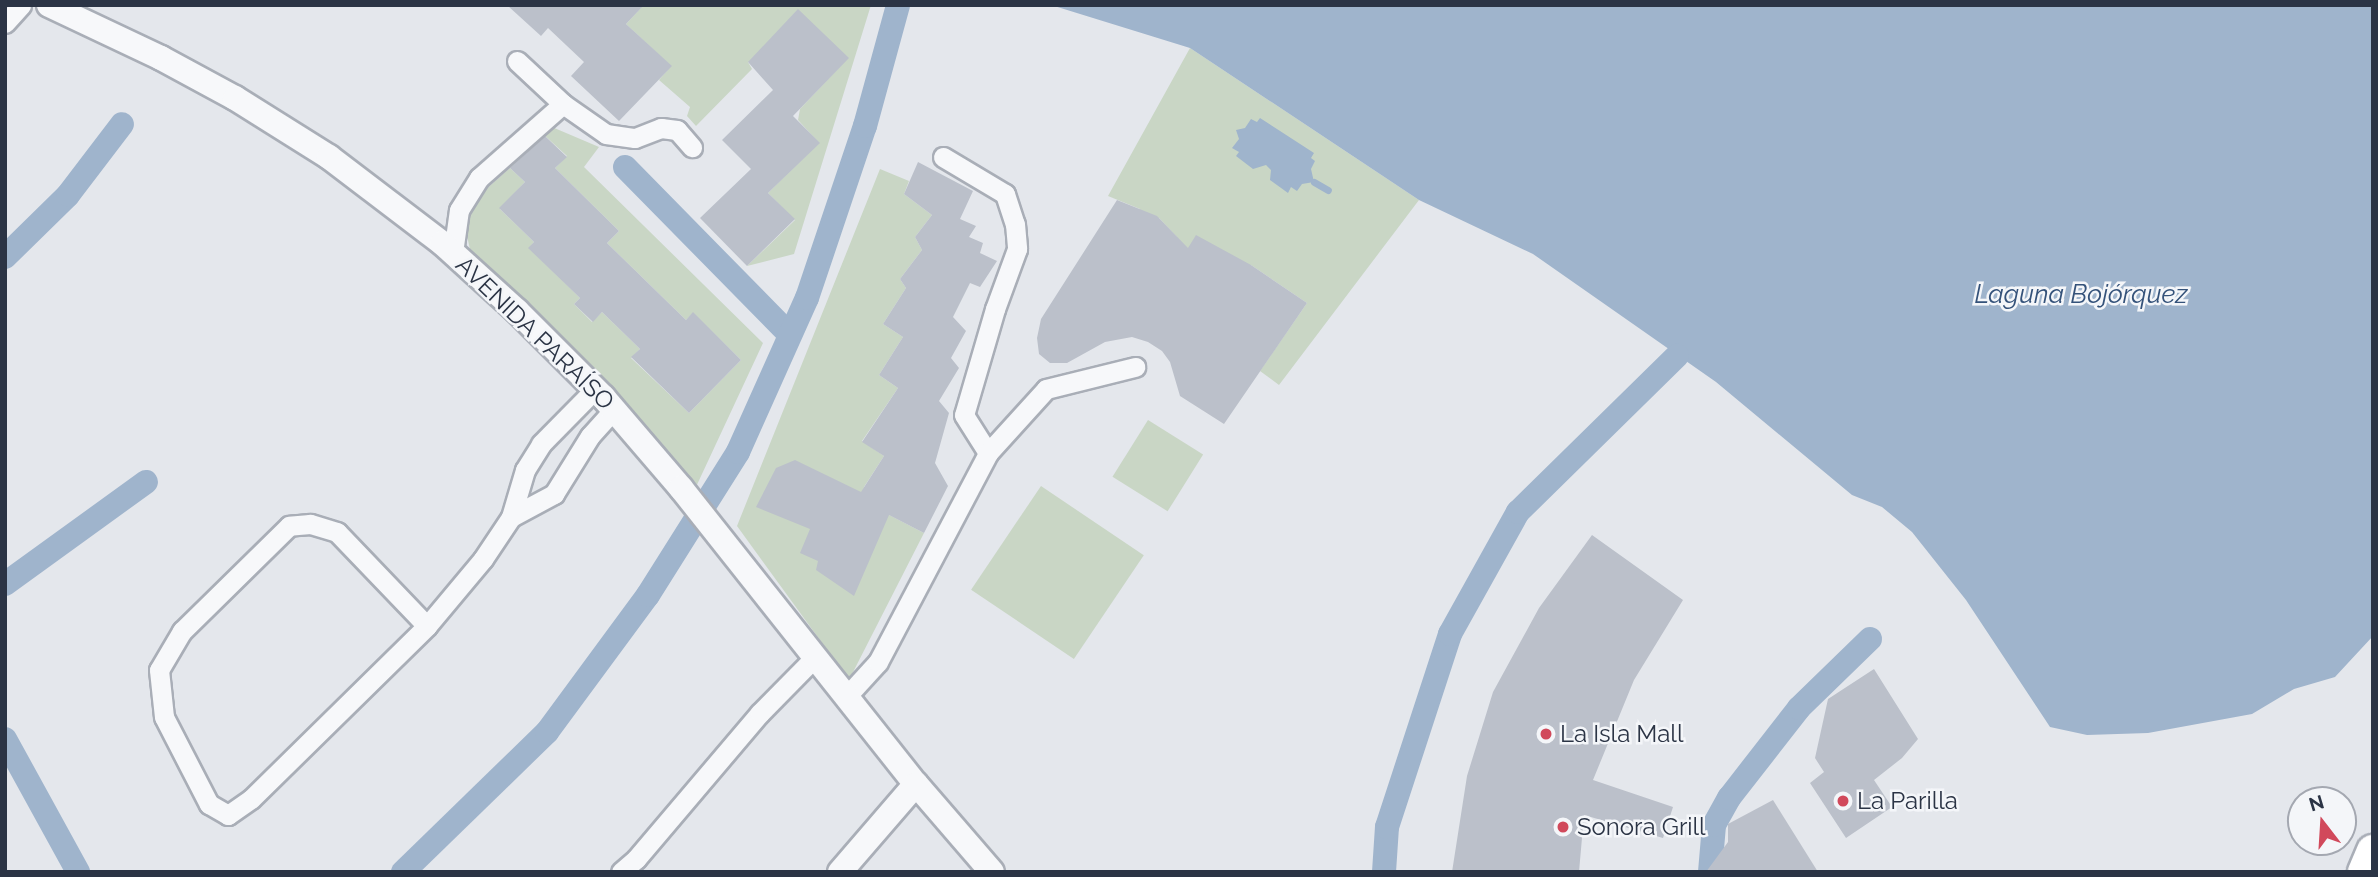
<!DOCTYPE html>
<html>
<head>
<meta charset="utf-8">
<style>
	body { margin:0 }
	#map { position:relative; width:2378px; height:877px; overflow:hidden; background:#e4e7ec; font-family:Raleway,sans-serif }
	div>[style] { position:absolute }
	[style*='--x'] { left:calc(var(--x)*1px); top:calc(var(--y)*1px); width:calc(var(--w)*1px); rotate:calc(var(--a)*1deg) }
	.green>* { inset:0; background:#c9d6c5; transform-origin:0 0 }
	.water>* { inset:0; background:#9fb4cc }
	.stream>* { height:7px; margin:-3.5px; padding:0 3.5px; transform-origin:3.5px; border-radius:3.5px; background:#9fb4cc }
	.canal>* { height:24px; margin:-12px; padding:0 12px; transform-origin:12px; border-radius:12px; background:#9fb4cc }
	.building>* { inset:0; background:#bbc0ca }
	.roads { filter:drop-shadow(2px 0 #a9aeb7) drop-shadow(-2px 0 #a9aeb7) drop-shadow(0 2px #a9aeb7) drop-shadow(0 -2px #a9aeb7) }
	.minor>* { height:19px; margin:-9.5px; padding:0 9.5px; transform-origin:9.5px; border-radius:9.5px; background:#f7f8fa }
	.tertiary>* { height:24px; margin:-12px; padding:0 12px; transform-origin:12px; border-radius:12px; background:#f7f8fa }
	.primary>* { height:32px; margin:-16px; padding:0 16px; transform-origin:16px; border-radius:16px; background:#fff }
	.dots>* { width:19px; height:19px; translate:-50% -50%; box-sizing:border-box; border:4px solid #f4f6f9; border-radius:50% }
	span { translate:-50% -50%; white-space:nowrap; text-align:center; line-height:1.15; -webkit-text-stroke:5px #f4f6f9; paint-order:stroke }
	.street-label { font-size:24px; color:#2b3445 }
	.poi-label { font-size:24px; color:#2b3445 }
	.left { translate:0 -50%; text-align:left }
	.water-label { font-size:26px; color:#34527a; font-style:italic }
	.frame { position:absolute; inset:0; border:7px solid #2b3445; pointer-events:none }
	.north { position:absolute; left:2287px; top:786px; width:70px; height:70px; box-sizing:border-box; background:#f4f6f9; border:2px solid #a4a8b1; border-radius:50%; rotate:343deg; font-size:19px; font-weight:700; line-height:28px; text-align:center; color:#2b3445 }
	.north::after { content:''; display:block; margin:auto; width:24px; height:32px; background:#d1495b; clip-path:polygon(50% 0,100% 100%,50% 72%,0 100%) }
</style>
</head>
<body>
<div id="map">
	<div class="green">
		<div style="clip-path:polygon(639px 5px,871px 5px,794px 254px,747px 266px,795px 220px,768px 193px,819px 143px,798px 120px,800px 109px,848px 58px,748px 62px,752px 69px,696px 126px,687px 116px,690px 107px,659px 80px,671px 66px,626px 24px,641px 8px)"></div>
		<div style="clip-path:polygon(1190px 48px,1419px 200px,1279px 385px,1260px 371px,1307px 303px,1251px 265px,1193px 351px,1151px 267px,1177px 237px,1159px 218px,1139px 242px,1127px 238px,1140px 209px,1108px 196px)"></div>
		<div style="clip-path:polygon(552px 127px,599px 147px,584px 167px,763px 343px,695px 489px,471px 254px,466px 231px,471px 209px,484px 191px,510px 168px,525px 182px,500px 209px,534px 242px,529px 248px,580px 298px,574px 304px,592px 322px,602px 312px,640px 349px,631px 358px,689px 413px,741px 360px,693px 313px,686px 320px,607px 243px,619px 231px,555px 168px,567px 156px,543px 134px)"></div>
		<div style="clip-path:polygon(880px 169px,909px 181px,904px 194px,932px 215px,915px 237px,922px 250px,900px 279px,906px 288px,883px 324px,903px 337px,879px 375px,898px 388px,862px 441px,884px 456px,864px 487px,862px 501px,924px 533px,849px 680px,737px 526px)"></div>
		<div style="left:1148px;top:420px;width:65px;height:67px;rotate:32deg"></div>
		<div style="left:1041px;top:486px;width:124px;height:125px;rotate:34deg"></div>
	</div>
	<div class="water">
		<div style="clip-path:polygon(1051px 5px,2373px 5px,2373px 636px,2335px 677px,2294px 689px,2252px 714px,2148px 733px,2087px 735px,2050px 727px,1966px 600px,1912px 532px,1882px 507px,1852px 495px,1716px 382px,1533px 254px,1419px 200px,1190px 48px)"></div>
		<div style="clip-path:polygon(1260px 118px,1314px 153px,1311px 158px,1315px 161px,1311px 169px,1314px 182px,1302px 184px,1297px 191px,1291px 187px,1288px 193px,1270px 180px,1271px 170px,1266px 165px,1253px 169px,1236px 156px,1239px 152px,1232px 148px,1239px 139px,1236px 130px,1245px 128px,1251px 119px,1257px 122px)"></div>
	</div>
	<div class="stream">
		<div style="--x:1314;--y:182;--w:16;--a:30"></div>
	</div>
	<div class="canal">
		<div style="--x:625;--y:167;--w:235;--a:45.5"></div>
		<div style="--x:5;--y:257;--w:88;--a:-44.5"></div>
		<div style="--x:68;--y:195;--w:89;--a:-52.7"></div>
		<div style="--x:5;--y:584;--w:174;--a:-35.9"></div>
		<div style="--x:5;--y:739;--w:152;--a:61.2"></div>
		<div style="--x:403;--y:872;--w:201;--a:-44.2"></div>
		<div style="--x:547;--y:732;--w:170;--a:-53.6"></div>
		<div style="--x:648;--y:595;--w:169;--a:-57.8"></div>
		<div style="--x:738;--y:452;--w:169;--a:-65.9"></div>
		<div style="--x:807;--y:298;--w:182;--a:-71.4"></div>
		<div style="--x:865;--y:126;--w:125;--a:-74.7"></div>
		<div style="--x:1384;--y:872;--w:45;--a:-86.2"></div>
		<div style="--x:1387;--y:827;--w:203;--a:-71.9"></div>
		<div style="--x:1450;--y:634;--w:140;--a:-60.9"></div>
		<div style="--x:1518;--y:512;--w:223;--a:-44.5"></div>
		<div style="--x:1710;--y:872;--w:47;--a:-85.1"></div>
		<div style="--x:1714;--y:825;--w:31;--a:-61"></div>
		<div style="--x:1729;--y:798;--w:114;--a:-52.1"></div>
		<div style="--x:1799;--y:708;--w:99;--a:-44.2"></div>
	</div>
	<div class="building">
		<div style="clip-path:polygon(507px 5px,644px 5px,626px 24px,672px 66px,619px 121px,571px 76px,584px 62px,548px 28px,541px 36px)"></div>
		<div style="clip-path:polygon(798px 9px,849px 58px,793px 116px,820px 143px,768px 193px,795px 219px,747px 266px,700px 218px,751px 169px,722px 140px,773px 90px,748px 62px)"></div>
		<div style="clip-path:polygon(545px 136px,567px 157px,555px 168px,619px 231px,607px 243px,686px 320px,693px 312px,741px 360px,689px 413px,631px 357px,640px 349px,602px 312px,593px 322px,574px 304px,580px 298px,528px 248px,534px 242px,499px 208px,525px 182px,510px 168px)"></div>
		<div style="clip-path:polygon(918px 162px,973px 191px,960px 219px,976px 226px,969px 237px,983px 243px,980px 253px,997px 261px,980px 287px,970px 283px,953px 317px,966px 331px,951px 358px,959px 368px,939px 401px,949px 413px,935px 463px,948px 486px,924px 533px,889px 515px,854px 596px,816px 570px,818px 561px,800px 553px,810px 529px,756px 507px,776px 468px,795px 460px,861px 492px,884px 456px,862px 442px,898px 388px,879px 375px,903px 337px,883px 324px,906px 288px,900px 279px,922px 250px,915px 237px,932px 215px,904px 194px)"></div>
		<div style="clip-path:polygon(1117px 200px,1157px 216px,1188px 248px,1196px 235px,1251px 265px,1307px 303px,1224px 424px,1180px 396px,1170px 362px,1162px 351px,1148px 342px,1132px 337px,1105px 342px,1067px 363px,1050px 363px,1039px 354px,1037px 338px,1041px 319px)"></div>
		<div style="clip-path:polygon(1592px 535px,1683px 600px,1634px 680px,1593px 780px,1673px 807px,1663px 838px,1584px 815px,1579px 872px,1452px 872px,1467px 776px,1493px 692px,1539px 608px)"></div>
		<div style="clip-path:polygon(1874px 669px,1918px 739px,1902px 758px,1874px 780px,1892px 807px,1846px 838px,1810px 783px,1824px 772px,1815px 758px,1828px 699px)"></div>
		<div style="clip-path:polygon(1773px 800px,1818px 872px,1706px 872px,1728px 842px,1728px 824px)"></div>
	</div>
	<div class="roads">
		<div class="minor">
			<div style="--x:5;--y:23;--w:24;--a:-48"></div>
			<div style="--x:517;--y:61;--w:63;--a:43.1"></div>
			<div style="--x:563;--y:104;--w:52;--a:34.9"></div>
			<div style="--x:606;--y:134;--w:29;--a:8"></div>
			<div style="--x:635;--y:138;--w:28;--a:-21"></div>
			<div style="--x:661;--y:128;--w:16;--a:7"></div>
			<div style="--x:677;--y:130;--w:23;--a:49"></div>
			<div style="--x:943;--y:157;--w:72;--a:30.8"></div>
			<div style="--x:1005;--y:194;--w:32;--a:72"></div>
			<div style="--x:1015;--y:224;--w:25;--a:85"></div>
			<div style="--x:1017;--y:249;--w:64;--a:110.1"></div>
			<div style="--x:995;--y:309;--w:110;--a:106.3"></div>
			<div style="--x:964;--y:415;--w:45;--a:57.7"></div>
			<div style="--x:453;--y:253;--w:43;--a:-82.1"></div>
			<div style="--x:459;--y:210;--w:38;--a:-58"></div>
			<div style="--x:479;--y:178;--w:112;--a:-41.4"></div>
			<div style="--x:511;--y:517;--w:49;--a:-28.1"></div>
			<div style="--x:554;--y:494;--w:68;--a:-58.2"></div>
			<div style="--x:590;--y:436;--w:36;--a:-48"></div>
			<div style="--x:427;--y:626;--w:130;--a:-133.8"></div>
			<div style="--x:337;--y:532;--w:28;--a:-163"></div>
			<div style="--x:310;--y:524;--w:21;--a:175"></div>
			<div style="--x:289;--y:526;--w:150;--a:135.5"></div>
			<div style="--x:182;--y:631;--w:45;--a:120.5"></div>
			<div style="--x:159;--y:670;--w:47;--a:83.9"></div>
			<div style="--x:164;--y:717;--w:98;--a:62.7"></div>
			<div style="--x:209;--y:804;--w:22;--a:30"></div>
			<div style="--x:228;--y:815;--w:28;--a:-35"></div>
			<div style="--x:251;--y:799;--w:247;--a:-44.5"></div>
			<div style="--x:427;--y:626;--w:87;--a:-50.1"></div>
			<div style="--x:483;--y:559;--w:50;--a:-56.3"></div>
			<div style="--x:511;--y:517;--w:49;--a:-73.4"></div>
			<div style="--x:525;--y:470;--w:31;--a:-58"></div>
			<div style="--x:541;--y:444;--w:77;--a:-45.5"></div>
			<div style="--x:846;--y:697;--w:47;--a:-47.6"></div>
			<div style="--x:878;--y:662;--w:236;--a:-62.2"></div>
			<div style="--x:988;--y:453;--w:86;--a:-47.8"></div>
			<div style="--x:1046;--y:389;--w:92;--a:-13.9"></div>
			<div style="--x:621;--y:872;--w:20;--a:-41"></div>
			<div style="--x:636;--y:859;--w:192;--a:-49.7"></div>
			<div style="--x:760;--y:713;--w:78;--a:-45.5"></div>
		</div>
		<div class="tertiary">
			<div style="--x:49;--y:5;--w:124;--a:25.3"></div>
			<div style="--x:161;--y:58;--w:84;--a:28.4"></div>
			<div style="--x:235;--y:98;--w:111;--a:32.1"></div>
			<div style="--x:329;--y:157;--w:142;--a:37.3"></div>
			<div style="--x:442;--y:243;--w:101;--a:42.2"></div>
			<div style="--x:517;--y:311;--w:122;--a:45"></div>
			<div style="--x:603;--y:397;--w:120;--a:49.4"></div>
			<div style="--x:681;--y:488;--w:378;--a:51.6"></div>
			<div style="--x:916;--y:784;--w:116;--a:49.2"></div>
			<div style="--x:840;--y:872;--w:116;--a:-49.2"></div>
		</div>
		<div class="primary">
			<div style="--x:2364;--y:872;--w:23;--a:-67"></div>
		</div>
	</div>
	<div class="dots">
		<div style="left:1546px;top:734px;background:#d1495b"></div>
		<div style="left:1843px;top:801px;background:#d1495b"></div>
		<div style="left:1563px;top:827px;background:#d1495b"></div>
	</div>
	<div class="street-label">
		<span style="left:535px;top:333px;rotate:44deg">AVENIDA PARAÍSO</span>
	</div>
	<div class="poi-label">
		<span class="left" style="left:1560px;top:734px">La Isla Mall</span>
		<span class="left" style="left:1857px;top:801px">La Parilla</span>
		<span class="left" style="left:1577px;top:827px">Sonora Grill</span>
	</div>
	<div class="water-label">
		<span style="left:2081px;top:295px">Laguna Bojórquez</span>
	</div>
	<div class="frame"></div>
	<div class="north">N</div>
</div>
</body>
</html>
